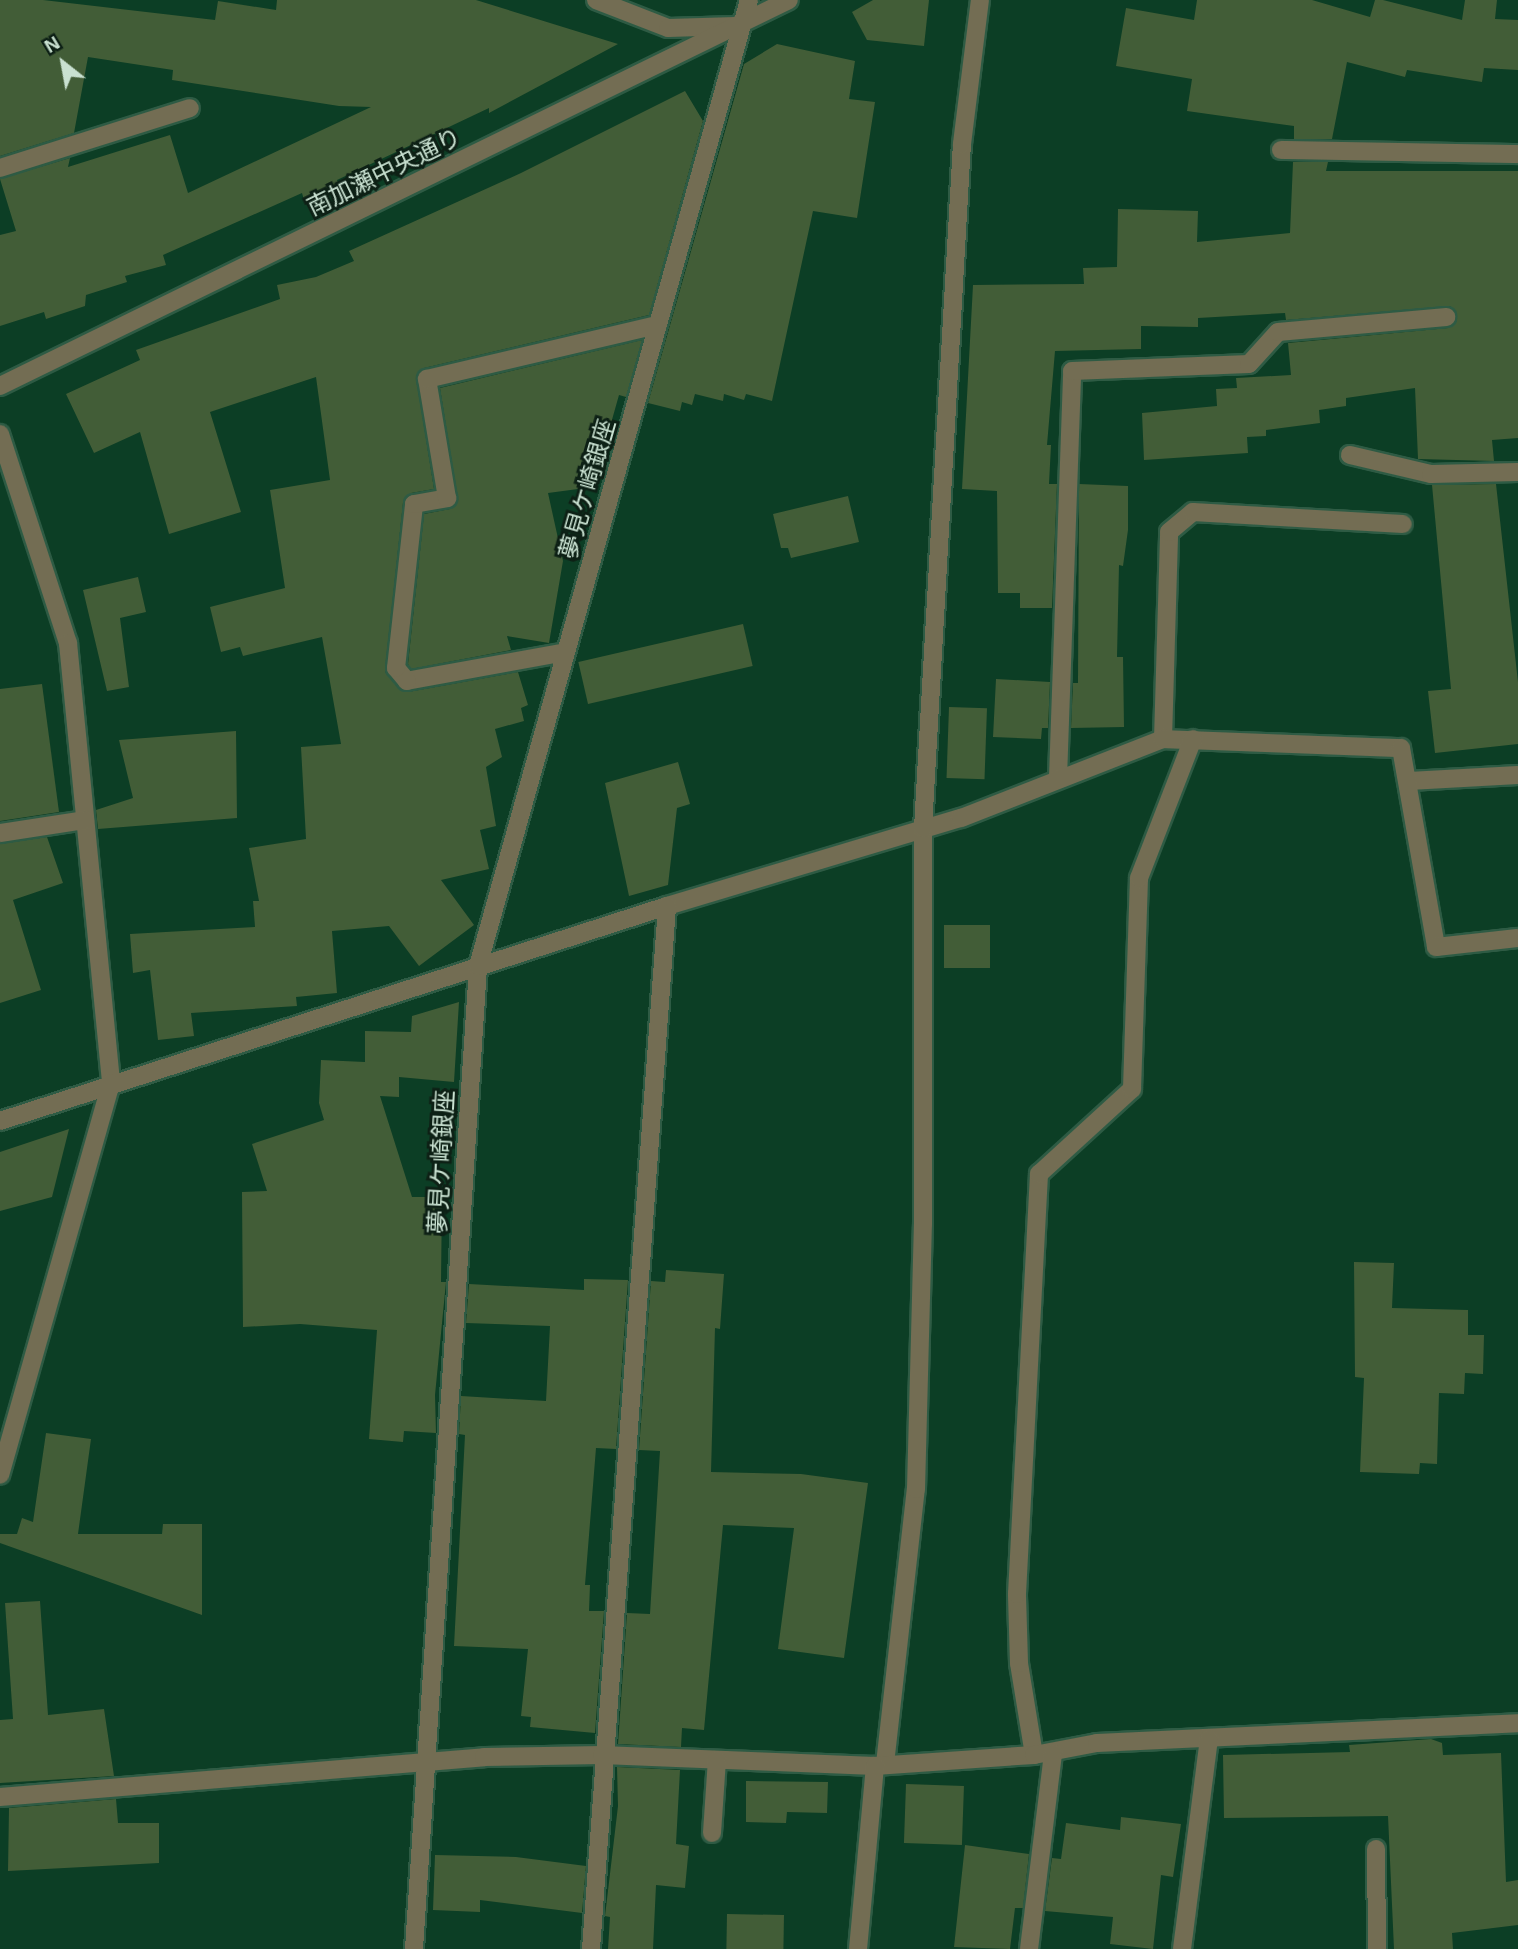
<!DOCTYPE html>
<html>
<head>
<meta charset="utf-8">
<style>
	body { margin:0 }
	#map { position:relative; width:1518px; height:1949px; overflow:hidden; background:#0c3e25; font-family:Arial,"Noto Sans JP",sans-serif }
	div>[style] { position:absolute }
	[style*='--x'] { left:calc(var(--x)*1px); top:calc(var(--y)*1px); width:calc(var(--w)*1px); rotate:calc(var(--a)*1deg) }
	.building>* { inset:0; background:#425d37; transform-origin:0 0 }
	.roads { filter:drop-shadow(2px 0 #2e5b44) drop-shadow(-2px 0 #2e5b44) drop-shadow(0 2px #2e5b44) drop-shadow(0 -2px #2e5b44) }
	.minor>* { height:18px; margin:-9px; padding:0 9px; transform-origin:9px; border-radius:9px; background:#736d53 }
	span { translate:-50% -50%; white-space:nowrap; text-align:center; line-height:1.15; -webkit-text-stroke:6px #0d2015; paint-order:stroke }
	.street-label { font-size:24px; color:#c9e1d1 }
	.north { position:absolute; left:28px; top:28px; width:70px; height:70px; -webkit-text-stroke:5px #0d2015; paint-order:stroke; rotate:329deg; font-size:19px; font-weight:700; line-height:28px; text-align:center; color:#c9e1d1 }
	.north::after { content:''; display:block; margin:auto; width:24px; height:32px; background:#c9e1d1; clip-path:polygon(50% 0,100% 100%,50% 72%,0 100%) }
</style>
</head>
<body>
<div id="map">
	<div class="building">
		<div style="clip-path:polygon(0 0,43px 0,215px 20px,218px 1px,276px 10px,277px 0,476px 0,618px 44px,489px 113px,489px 108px,337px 180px,339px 185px,304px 200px,302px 193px,163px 255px,166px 265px,125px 276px,127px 282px,86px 295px,85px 306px,46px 319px,44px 312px,0 326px,0 235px,16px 231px,0 179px,70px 158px,68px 167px,170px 135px,188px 193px,371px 107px,339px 106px,172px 80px,173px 70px,88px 57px,74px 133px,0 156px)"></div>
		<div style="clip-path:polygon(873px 0,929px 0,924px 46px,867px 40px,852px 12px)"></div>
		<div style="clip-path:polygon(1197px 0,1312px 0,1370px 17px,1375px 0,1383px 0,1462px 20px,1465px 0,1497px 0,1495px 19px,1518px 20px,1518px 70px,1484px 68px,1482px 82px,1407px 70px,1405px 77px,1347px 62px,1332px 139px,1294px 139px,1294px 126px,1187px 111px,1192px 79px,1116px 66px,1126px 8px,1194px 20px)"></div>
		<div style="clip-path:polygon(777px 44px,855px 61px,849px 99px,875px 102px,857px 218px,813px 211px,772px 401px,746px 394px,744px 400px,724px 394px,723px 401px,695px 394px,692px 405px,682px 402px,680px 411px,648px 403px,744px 64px)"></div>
		<div style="clip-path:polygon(685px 91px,703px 121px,649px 315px,424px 368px,416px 376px,434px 489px,411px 493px,403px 503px,385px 672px,399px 689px,408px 692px,518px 672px,528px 705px,521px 708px,524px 721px,495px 729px,502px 757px,486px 767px,496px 826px,480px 830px,489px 869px,441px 880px,474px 925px,419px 966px,389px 926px,332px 931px,337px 993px,296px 997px,297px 1006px,191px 1013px,194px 1036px,158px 1040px,150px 970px,133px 973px,130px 934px,255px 927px,253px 901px,259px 901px,249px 848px,306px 839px,301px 747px,341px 744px,322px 637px,243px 656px,240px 647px,221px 652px,210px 607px,285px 588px,270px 490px,330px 480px,316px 377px,210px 412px,241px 512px,169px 534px,140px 432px,94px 453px,66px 394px,140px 360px,136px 350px,280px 299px,277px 285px,316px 277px,354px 261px,349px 251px,521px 173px)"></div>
		<div style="clip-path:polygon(1293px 162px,1328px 162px,1326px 171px,1518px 171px,1518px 438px,1492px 440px,1494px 461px,1418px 459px,1415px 388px,1346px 398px,1346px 406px,1319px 410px,1320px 423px,1266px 430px,1266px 436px,1247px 437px,1248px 453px,1144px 460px,1142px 413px,1217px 406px,1216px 389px,1237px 388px,1236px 378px,1291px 375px,1288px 343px,1448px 328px,1457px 317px,1450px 306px,1286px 320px,1285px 313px,1198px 318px,1198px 327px,1141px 326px,1141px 349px,1055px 351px,1047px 445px,1051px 445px,1049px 484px,1057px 484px,1052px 608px,1020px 608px,1020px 593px,998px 593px,997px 491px,962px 489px,973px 285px,1084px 284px,1083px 268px,1117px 267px,1118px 209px,1198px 211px,1197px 242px,1290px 233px)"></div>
		<div style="clip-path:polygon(642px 340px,626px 397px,619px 395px,593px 487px,548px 493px,563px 561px,549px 643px,507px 636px,511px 650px,411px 669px,408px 664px,424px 514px,450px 509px,458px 501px,440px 388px)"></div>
		<div style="clip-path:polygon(1079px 484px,1128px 486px,1128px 530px,1123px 566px,1119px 565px,1117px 657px,1123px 657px,1124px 727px,1071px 728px,1073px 683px,1078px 683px)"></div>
		<div style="clip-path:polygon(1496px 484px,1518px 682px,1518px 744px,1435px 753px,1428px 691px,1451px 689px,1432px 485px)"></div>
		<div style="clip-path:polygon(848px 496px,859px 542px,791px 558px,788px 548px,781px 548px,773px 514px)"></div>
		<div style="clip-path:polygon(138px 577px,146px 612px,120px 618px,129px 687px,107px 691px,83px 590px)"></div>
		<div style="left:743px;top:624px;width:43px;height:169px;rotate:77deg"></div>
		<div style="clip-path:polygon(996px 679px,1050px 682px,1048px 728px,1042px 728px,1041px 739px,993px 737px)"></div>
		<div style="clip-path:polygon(42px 684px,59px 812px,0 821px,0 689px)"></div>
		<div style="left:949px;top:707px;width:38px;height:71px;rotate:2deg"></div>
		<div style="clip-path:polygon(236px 731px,237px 818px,98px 829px,96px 810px,133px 798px,119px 740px)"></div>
		<div style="clip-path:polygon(678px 762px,690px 804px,677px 808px,668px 885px,629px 896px,605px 783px)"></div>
		<div style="clip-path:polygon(47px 837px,63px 883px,13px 900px,41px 990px,0 1003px,0 844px)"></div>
		<div style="left:944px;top:925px;width:46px;height:43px"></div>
		<div style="clip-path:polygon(459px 1002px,454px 1082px,399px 1077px,399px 1097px,380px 1096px,412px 1197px,442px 1197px,441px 1282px,446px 1282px,435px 1395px,436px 1433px,404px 1431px,403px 1442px,369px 1439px,377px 1330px,300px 1324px,243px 1327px,242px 1192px,267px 1191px,252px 1144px,324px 1120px,319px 1103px,321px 1060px,365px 1062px,365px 1031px,411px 1032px,412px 1016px)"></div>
		<div style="clip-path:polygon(69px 1129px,52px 1197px,0 1211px,0 1152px)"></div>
		<div style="clip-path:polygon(1354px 1262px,1394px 1263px,1392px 1308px,1468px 1310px,1468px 1335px,1484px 1335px,1483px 1374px,1465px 1373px,1464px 1394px,1439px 1393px,1437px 1464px,1420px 1463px,1419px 1474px,1360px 1472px,1364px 1378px,1355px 1377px)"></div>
		<div style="clip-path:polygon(666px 1270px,724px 1274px,720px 1329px,715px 1328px,711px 1472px,801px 1474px,868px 1483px,844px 1658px,778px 1649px,794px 1528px,723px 1525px,704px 1730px,682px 1728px,681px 1747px,618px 1744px,627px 1613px,650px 1614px,660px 1451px,639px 1450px,651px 1281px,665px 1282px)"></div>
		<div style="clip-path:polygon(584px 1279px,628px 1280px,616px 1449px,596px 1448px,585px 1585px,590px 1585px,589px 1611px,604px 1611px,595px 1733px,530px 1727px,531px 1717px,521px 1716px,528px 1649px,454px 1646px,465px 1435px,459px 1434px,461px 1396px,546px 1401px,550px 1326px,466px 1323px,469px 1284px,584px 1290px)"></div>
		<div style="clip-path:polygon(46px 1433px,91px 1439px,78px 1534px,162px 1534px,163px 1524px,202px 1524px,202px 1615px,0 1543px,0 1534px,17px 1534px,22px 1518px,33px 1522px)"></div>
		<div style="clip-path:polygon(40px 1601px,48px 1715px,104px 1709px,114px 1776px,0 1783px,0 1720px,13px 1719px,5px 1603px)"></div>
		<div style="clip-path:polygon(1431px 1739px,1442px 1743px,1443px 1755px,1501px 1753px,1506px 1882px,1518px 1880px,1518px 1925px,1452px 1933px,1453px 1949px,1394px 1949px,1388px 1816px,1224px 1818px,1223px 1755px,1350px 1752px,1349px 1745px)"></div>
		<div style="clip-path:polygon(617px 1767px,680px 1770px,676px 1844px,689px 1846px,685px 1888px,656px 1885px,653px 1949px,608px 1949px,610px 1917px,605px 1916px,618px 1806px)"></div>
		<div style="clip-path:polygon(746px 1781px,828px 1782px,827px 1813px,787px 1812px,786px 1823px,746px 1822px)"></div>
		<div style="left:906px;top:1784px;width:58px;height:59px;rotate:2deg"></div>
		<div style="clip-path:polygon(116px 1799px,118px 1823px,159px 1823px,159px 1863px,8px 1871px,9px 1808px)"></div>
		<div style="clip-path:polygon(1121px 1817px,1181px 1824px,1173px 1877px,1161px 1875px,1153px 1949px,1110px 1944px,1113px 1917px,1045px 1911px,1052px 1858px,1061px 1859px,1066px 1823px,1120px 1830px)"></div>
		<div style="clip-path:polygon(965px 1845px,1029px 1854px,1023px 1908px,1015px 1908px,1010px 1949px,954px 1947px)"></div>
		<div style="clip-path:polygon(435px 1855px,516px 1857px,586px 1866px,582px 1913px,480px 1900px,480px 1912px,433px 1910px)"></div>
		<div style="left:727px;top:1914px;width:57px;height:35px;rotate:1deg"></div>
	</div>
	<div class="roads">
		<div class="minor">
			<div style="--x:596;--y:0;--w:77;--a:21.3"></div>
			<div style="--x:668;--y:28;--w:68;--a:-1.7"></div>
			<div style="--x:1281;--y:150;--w:237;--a:1"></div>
			<div style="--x:0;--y:168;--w:199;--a:-17.5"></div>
			<div style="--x:0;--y:386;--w:878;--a:-26.07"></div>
			<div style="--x:0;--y:434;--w:220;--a:72"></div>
			<div style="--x:68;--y:643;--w:442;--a:84.4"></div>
			<div style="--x:111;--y:1083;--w:407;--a:105.8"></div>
			<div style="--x:1350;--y:455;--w:83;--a:13.2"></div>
			<div style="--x:1431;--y:474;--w:87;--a:-1.3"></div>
			<div style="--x:566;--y:652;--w:162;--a:169.7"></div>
			<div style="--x:407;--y:681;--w:17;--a:-130"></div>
			<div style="--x:396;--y:668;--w:165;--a:-83.7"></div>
			<div style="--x:414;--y:504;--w:34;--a:-10"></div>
			<div style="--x:447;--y:498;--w:121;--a:-99.5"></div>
			<div style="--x:427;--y:379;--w:237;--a:-13.2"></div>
			<div style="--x:1163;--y:739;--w:207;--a:-88.3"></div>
			<div style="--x:1169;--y:532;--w:31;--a:-40"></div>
			<div style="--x:1193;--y:512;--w:210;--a:3.3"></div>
			<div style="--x:1058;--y:778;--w:407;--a:-88"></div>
			<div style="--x:1072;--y:371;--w:177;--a:-2.3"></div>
			<div style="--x:1249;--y:364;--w:43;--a:-47.8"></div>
			<div style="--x:1278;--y:332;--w:169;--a:-5.1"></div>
			<div style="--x:1409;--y:781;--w:109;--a:-3.2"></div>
			<div style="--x:0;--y:833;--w:86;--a:-8.7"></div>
			<div style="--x:0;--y:1121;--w:701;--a:-17.87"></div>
			<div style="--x:667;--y:906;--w:307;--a:-16.7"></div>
			<div style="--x:961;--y:818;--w:217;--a:-21.4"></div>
			<div style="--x:1163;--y:739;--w:238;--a:2.2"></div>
			<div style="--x:1401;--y:748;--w:202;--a:80"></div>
			<div style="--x:1436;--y:947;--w:82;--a:-6.3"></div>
			<div style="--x:1034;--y:1755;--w:93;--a:-99.3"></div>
			<div style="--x:1019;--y:1663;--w:69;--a:-91.7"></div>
			<div style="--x:1017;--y:1594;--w:421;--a:-87"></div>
			<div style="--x:1039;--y:1174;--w:126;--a:-42.4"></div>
			<div style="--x:1132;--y:1089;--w:211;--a:-88.1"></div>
			<div style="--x:1139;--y:878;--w:149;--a:-68.8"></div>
			<div style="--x:885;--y:1764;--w:277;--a:-83.6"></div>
			<div style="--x:916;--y:1489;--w:265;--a:-88.5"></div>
			<div style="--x:923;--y:1224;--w:396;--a:-90"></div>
			<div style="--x:923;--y:828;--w:685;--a:-86.74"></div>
			<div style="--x:962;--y:144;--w:145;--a:-82.9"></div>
			<div style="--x:0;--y:1797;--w:486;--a:-4.7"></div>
			<div style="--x:484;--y:1757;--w:118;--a:-1"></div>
			<div style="--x:602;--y:1755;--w:273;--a:2.3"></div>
			<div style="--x:875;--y:1766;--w:159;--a:-4"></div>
			<div style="--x:1034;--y:1755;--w:64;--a:-10.8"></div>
			<div style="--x:1097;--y:1743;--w:421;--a:-2.7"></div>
			<div style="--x:712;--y:1833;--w:73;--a:-86.1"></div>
			<div style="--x:1376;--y:1849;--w:100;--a:89.4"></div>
			<div style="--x:414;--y:1949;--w:985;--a:-86.27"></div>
			<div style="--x:478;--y:966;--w:1003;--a:-74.33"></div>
			<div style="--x:591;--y:1949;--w:1046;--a:-85.83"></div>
			<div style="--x:858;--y:1949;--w:184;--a:-84.7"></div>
			<div style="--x:1029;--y:1949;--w:197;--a:-83"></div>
			<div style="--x:1182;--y:1949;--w:212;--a:-82.7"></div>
		</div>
	</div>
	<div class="street-label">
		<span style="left:384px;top:172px;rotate:-26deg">南加瀬中央通り</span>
		<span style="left:587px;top:489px;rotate:-74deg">夢見ケ崎銀座</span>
		<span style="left:441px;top:1162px;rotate:-87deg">夢見ケ崎銀座</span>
	</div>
	<div class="north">N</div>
</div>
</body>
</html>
